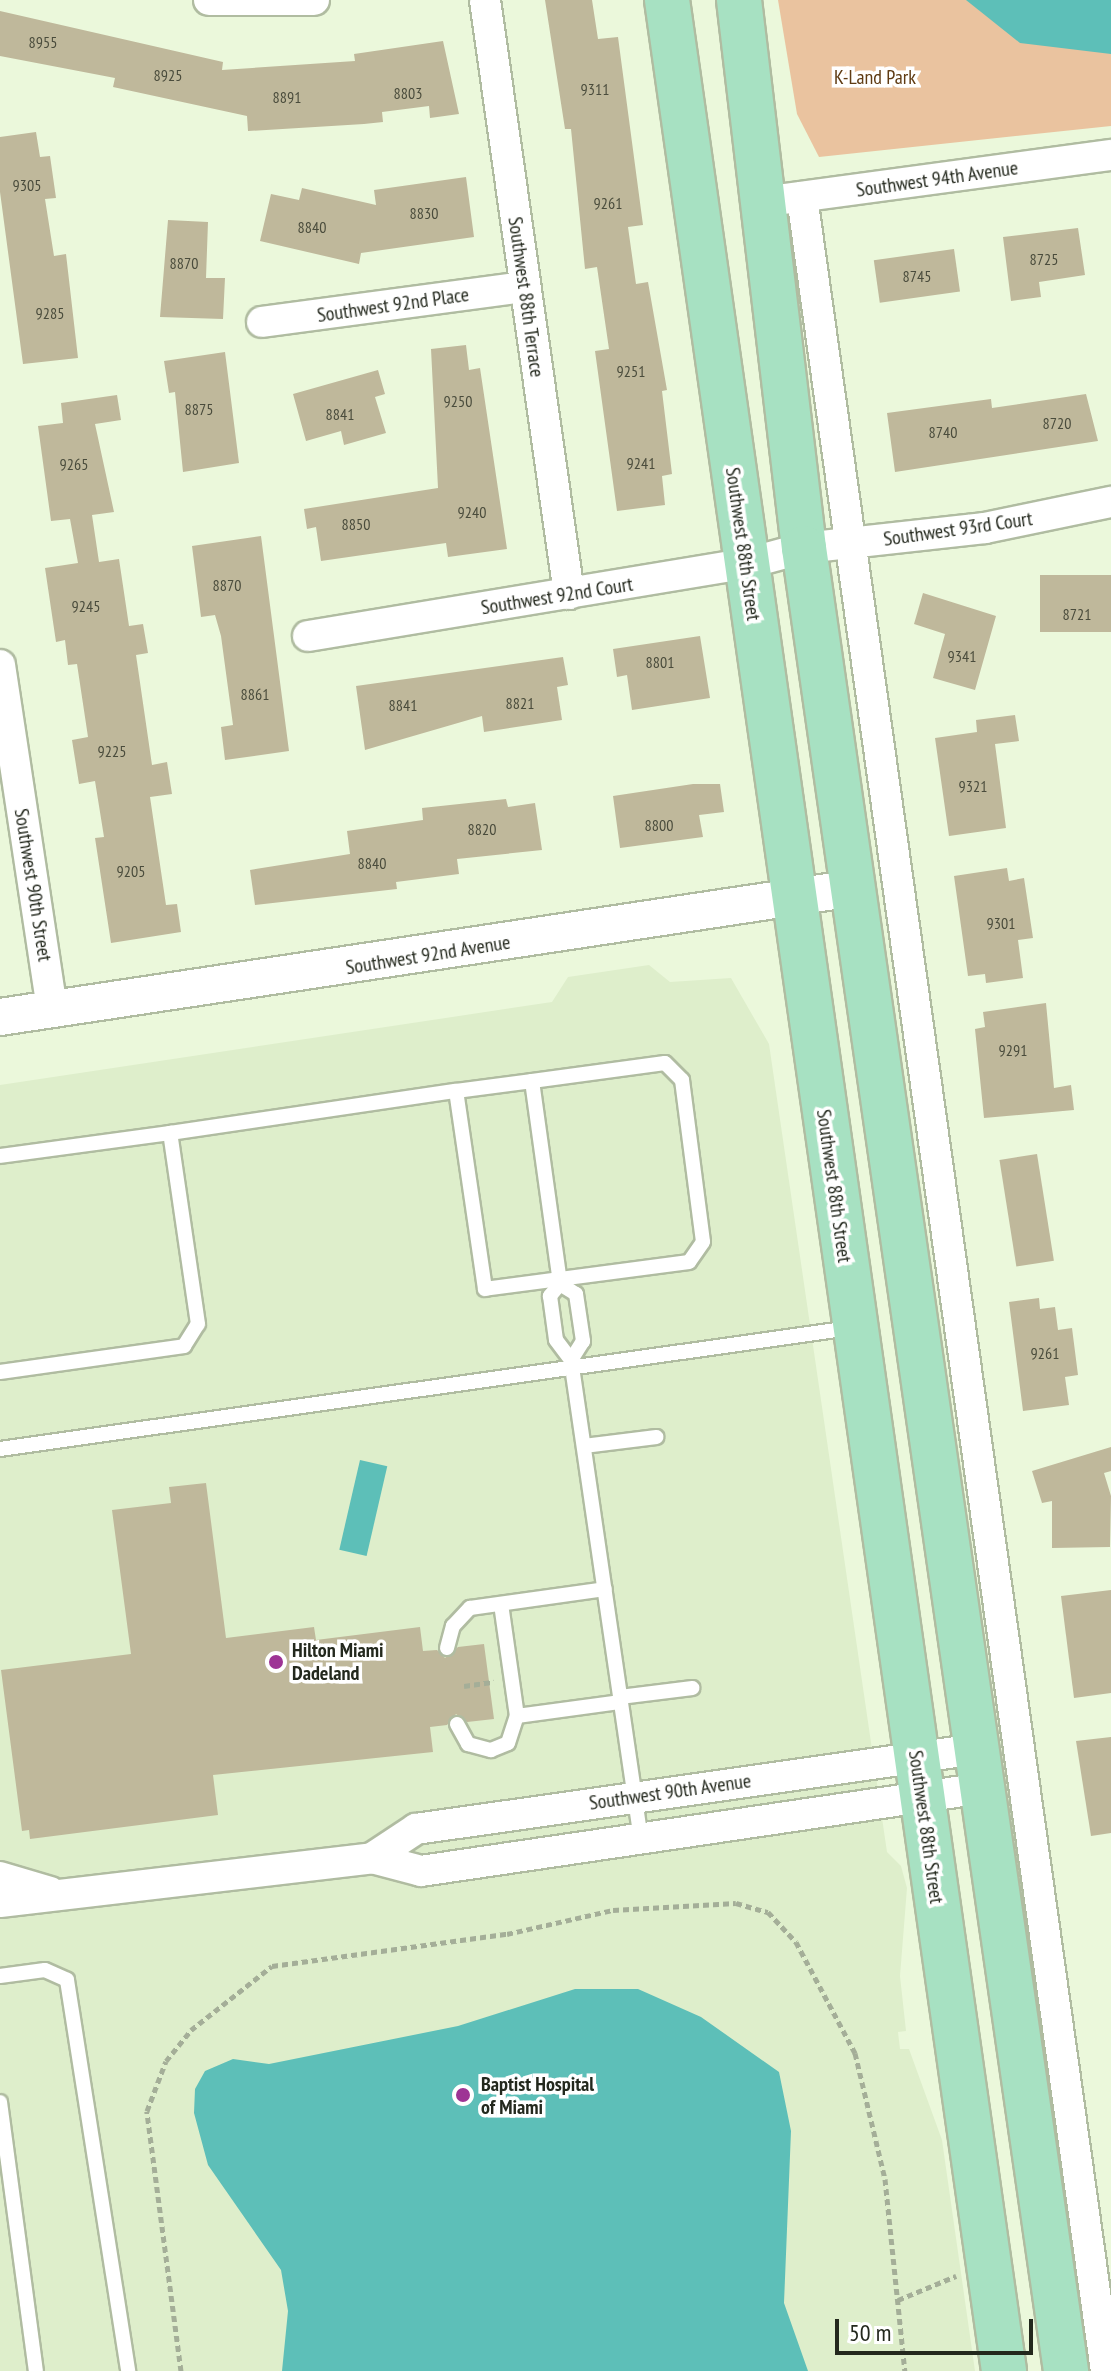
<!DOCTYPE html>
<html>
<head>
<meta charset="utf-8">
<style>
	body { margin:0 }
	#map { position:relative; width:1111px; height:2371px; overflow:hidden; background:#ebf8db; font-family:"PT Sans Narrow",sans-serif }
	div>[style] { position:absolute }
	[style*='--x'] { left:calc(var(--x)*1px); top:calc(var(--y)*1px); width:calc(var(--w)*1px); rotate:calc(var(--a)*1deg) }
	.built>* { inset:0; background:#deeecb }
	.green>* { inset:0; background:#eac39f }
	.water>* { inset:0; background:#5dbfb8; transform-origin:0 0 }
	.building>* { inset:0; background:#bfb89b; transform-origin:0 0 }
	.path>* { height:5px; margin-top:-2.5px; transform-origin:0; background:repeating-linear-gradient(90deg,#a4ae98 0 6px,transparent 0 10px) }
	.roads { filter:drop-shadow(2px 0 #b0bca1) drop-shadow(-2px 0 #b0bca1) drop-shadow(0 2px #b0bca1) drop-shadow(0 -2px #b0bca1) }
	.service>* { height:14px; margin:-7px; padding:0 7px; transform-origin:7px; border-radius:7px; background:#fff }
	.minor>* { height:30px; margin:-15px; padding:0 15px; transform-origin:15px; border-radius:15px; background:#fff }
	.tertiary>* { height:36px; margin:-18px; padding:0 18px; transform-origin:18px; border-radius:18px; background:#fff }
	.primary>* { height:44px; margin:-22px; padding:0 22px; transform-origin:22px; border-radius:22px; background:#a7e1c2 }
	.dots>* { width:22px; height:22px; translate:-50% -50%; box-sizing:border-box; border:4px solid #fff; border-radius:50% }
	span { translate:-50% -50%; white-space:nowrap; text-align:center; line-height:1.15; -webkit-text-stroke:7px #fff; paint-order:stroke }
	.number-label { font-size:16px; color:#4a4c3c }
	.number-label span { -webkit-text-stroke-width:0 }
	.park-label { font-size:20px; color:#5f3b13 }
	.street-label { font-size:20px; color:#23281d }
	.poi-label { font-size:20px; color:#23281d; font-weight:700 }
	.left { translate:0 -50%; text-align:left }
	.scale { position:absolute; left:835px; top:2319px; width:198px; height:36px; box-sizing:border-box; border:4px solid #23281d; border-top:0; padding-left:10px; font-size:24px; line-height:28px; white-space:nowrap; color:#23281d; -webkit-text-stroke:6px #fff; paint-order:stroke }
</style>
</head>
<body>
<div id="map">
	<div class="built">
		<div style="clip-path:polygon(649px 965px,670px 982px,731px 978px,769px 1044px,887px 1852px,901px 1866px,907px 1888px,900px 1976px,906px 2031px,898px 2032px,900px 2049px,909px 2049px,942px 2140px,975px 2371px,0 2371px,0 1085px,552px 1002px,568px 977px)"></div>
	</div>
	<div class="green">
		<div style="clip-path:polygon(778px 0,1111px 0,1111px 126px,819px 157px,797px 114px)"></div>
	</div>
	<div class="water">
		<div style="clip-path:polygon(966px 0,1111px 0,1111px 54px,1020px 43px)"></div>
		<div style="left:360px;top:1460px;width:28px;height:92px;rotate:13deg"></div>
		<div style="clip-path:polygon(575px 1989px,638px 1989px,701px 2017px,779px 2072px,791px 2131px,784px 2303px,808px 2371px,282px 2371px,288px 2311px,281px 2270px,208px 2165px,194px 2113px,195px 2089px,205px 2071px,233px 2059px,269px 2064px,458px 2026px)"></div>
	</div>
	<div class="building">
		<div style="clip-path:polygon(545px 0,592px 0,598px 39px,618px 37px,643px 225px,628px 227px,636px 284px,648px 282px,667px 390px,662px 391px,672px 474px,662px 476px,665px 505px,617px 511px,595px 351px,609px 349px,597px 267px,585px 269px,571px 129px,565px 129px)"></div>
		<div style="clip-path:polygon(0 11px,223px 62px,222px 70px,355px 61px,354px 54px,443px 41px,459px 114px,430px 118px,429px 106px,382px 112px,383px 122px,364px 124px,248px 131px,247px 116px,113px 87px,115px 78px,0 56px)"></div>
		<div style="clip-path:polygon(36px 132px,40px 157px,50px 156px,56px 198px,45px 199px,54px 256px,66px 254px,78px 358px,23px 364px,0 192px,0 137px)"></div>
		<div style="clip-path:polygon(466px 177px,474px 237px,361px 253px,359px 264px,260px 241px,271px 194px,299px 200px,302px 188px,376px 205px,374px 190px)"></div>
		<div style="clip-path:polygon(168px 220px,208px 222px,206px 278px,225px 278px,223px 319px,160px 317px)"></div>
		<div style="clip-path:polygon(1078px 228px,1085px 275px,1039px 282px,1041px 297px,1011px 301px,1003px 237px)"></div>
		<div style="left:954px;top:249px;width:43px;height:81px;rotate:82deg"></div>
		<div style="clip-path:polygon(466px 345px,469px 370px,480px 368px,507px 549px,448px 557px,446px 543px,321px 561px,316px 527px,307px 529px,304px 509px,438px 488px,431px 349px)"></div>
		<div style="clip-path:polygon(225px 352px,239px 463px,183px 472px,175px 392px,169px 393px,164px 361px)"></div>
		<div style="clip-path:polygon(378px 370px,385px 394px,375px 397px,386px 433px,344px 445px,341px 431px,306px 441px,293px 394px)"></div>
		<div style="clip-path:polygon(1086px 394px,1098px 441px,895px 472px,887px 413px,991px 399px,992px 408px)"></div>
		<div style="clip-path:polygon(117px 395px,121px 420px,95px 424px,114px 512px,92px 515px,99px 562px,119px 559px,129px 626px,143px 624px,148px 653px,136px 655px,152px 765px,167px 762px,172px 794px,150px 797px,166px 905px,177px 904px,181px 932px,111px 943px,95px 838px,104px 837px,95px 781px,79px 784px,72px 740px,88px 737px,77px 664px,68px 665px,65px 640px,56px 642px,45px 568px,78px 563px,70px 519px,51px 521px,38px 426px,63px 423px,61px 403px)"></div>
		<div style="clip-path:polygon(261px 536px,289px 751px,225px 760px,221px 727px,233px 725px,221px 636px,215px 615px,201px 617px,192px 546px)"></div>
		<div style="left:1111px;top:575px;width:57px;height:71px;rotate:90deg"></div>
		<div style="clip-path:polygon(923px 593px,996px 616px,975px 690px,933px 678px,945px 634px,914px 624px)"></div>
		<div style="clip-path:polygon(700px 636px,710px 698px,632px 710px,627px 675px,617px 677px,613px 649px)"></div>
		<div style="clip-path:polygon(563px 657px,568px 685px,557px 687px,562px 720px,484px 732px,482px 716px,365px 750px,356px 686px)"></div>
		<div style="clip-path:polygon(1015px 715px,1019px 741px,995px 744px,1006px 828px,949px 836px,935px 738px,977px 732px,976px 720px)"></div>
		<div style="clip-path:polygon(693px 784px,720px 784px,724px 812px,699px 815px,703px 837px,620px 848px,613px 796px)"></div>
		<div style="clip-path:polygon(506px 799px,508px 807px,535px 803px,542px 850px,457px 859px,459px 874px,396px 882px,397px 889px,255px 905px,250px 870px,350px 854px,347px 831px,423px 820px,422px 808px)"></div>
		<div style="clip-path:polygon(1007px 868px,1009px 881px,1024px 878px,1033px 938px,1018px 940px,1023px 978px,986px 983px,985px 974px,968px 976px,954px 876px)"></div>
		<div style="clip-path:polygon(1046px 1003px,1054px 1088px,1071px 1085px,1074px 1110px,984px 1118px,975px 1029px,985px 1027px,983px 1012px)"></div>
		<div style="left:1037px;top:1154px;width:108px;height:38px;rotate:81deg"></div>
		<div style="clip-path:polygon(1039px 1298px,1040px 1309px,1055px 1307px,1058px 1330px,1072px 1328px,1078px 1375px,1065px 1377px,1069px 1405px,1023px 1411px,1009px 1302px)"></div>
		<div style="clip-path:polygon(1111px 1447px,1111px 1471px,1104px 1473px,1111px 1496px,1110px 1547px,1052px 1548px,1052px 1501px,1042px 1503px,1032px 1471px)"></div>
		<div style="clip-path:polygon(206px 1483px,226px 1638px,314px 1627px,316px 1640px,420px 1627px,423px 1651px,437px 1650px,445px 1658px,458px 1647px,484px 1644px,494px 1719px,467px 1722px,456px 1714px,447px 1725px,430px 1727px,433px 1752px,213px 1775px,218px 1815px,30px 1839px,29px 1830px,22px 1831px,1px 1670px,131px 1654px,112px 1510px,171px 1503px,169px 1487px)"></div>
		<div style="clip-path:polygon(1111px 1590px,1111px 1693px,1074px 1698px,1061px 1596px)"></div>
		<div style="clip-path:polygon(1111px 1737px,1111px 1833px,1091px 1836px,1076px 1741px)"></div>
	</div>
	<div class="path">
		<div style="--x:464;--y:1686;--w:30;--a:-8"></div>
		<div style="--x:898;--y:2300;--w:63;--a:-22.5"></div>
		<div style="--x:181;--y:2371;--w:262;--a:-97.5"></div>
		<div style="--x:147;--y:2111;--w:53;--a:-69.2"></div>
		<div style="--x:166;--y:2061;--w:40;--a:-51"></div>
		<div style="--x:191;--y:2030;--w:103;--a:-38.3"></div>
		<div style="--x:272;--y:1966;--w:237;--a:-7.8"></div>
		<div style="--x:507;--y:1934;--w:109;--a:-12.8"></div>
		<div style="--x:613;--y:1910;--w:123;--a:-3.3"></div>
		<div style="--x:736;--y:1903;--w:33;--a:16"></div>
		<div style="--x:768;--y:1912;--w:41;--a:47"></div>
		<div style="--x:796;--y:1942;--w:126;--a:62"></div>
		<div style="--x:855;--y:2053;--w:130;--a:76.6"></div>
		<div style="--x:885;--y:2179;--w:193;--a:84.1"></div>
	</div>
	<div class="roads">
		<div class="service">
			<div style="--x:532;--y:1081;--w:205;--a:82.1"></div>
			<div style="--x:560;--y:1284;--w:19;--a:32"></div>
			<div style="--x:576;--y:1294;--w:48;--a:81.5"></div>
			<div style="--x:583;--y:1341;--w:22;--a:122"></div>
			<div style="--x:0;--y:1156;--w:172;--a:-7.7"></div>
			<div style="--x:170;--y:1133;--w:289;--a:-8.4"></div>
			<div style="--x:456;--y:1091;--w:77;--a:-7.5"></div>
			<div style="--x:532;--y:1081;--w:134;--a:-7.7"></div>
			<div style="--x:665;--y:1063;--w:24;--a:45"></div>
			<div style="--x:682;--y:1080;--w:163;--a:82.6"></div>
			<div style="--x:703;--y:1242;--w:24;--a:125"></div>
			<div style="--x:689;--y:1262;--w:206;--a:172.5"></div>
			<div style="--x:485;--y:1289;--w:200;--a:-98.3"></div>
			<div style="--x:560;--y:1284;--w:16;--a:130"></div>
			<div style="--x:550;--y:1296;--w:44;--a:82.2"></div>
			<div style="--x:556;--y:1340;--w:25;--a:53"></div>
			<div style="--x:571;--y:1360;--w:484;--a:81.7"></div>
			<div style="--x:0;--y:1372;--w:186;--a:-8"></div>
			<div style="--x:184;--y:1346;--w:26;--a:-58"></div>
			<div style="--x:198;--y:1324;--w:193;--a:-98.3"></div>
			<div style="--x:584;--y:1446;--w:73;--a:-7.1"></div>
			<div style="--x:0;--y:1449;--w:859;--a:-8.1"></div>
			<div style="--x:501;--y:1604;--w:113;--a:81.9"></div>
			<div style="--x:447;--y:1648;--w:23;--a:-75"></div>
			<div style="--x:453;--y:1626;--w:25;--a:-47"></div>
			<div style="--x:470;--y:1608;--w:136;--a:-8"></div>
			<div style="--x:620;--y:1697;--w:73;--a:-7.1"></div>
			<div style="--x:457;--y:1724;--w:23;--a:61"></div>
			<div style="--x:468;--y:1744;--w:24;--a:15"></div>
			<div style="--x:491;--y:1750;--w:18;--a:-22"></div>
			<div style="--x:508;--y:1743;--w:28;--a:-72"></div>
			<div style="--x:517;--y:1716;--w:105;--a:-7.7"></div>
			<div style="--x:0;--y:1976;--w:45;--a:-7.6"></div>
			<div style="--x:45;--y:1970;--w:24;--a:24"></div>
			<div style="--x:67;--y:1980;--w:396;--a:81.1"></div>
			<div style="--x:0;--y:2102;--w:271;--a:82.4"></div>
		</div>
		<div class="minor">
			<div style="--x:209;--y:0;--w:105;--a:0"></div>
			<div style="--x:485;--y:0;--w:600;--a:81.95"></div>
			<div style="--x:802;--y:197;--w:2195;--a:82.04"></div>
			<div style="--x:784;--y:199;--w:330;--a:-7.7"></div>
			<div style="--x:262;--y:322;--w:265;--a:-7.6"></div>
			<div style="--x:308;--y:636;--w:443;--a:-9.4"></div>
			<div style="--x:745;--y:564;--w:61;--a:-15.2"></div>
			<div style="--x:804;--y:548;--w:182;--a:-6.3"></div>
			<div style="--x:985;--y:528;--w:129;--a:-11.7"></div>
			<div style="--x:0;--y:665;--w:349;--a:81.4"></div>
			<div style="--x:372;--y:1858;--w:53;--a:-33.4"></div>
			<div style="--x:416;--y:1829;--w:567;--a:-8.12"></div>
			<div style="--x:0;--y:1877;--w:52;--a:16.7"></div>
			<div style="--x:0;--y:1902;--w:375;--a:-6.7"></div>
			<div style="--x:372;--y:1858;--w:51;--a:14.9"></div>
			<div style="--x:421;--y:1871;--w:568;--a:-8.4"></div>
		</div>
		<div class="tertiary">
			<div style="--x:0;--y:1017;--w:864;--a:-8.59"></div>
		</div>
		<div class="primary">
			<div style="--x:667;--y:0;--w:2395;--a:81.91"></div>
			<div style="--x:739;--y:0;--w:552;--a:83.24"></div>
			<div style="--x:804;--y:548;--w:1842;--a:81.82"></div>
		</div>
	</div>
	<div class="dots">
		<div style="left:276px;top:1662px;background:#9e3495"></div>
		<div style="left:463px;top:2095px;background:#9e3495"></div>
	</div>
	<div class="number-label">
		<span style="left:43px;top:42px">8955</span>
		<span style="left:168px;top:75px">8925</span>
		<span style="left:595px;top:89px">9311</span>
		<span style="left:408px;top:93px">8803</span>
		<span style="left:287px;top:97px">8891</span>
		<span style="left:27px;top:185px">9305</span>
		<span style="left:608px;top:203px">9261</span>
		<span style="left:424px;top:213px">8830</span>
		<span style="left:312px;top:227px">8840</span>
		<span style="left:1044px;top:259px">8725</span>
		<span style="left:184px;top:263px">8870</span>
		<span style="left:917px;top:276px">8745</span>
		<span style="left:50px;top:313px">9285</span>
		<span style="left:631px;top:371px">9251</span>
		<span style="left:458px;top:401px">9250</span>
		<span style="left:199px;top:409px">8875</span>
		<span style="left:340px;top:414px">8841</span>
		<span style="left:1057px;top:423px">8720</span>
		<span style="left:943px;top:432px">8740</span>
		<span style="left:641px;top:463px">9241</span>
		<span style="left:74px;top:464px">9265</span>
		<span style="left:472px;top:512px">9240</span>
		<span style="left:356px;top:524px">8850</span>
		<span style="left:227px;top:585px">8870</span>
		<span style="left:86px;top:606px">9245</span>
		<span style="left:1077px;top:614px">8721</span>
		<span style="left:962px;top:656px">9341</span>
		<span style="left:660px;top:662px">8801</span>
		<span style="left:255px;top:694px">8861</span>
		<span style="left:520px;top:703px">8821</span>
		<span style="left:403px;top:705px">8841</span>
		<span style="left:112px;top:751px">9225</span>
		<span style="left:973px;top:786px">9321</span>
		<span style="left:659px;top:825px">8800</span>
		<span style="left:482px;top:829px">8820</span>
		<span style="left:372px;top:863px">8840</span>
		<span style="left:131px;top:871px">9205</span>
		<span style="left:1001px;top:923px">9301</span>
		<span style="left:1013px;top:1050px">9291</span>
		<span style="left:1045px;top:1353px">9261</span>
	</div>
	<div class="park-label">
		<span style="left:875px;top:77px">K-Land Park</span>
	</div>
	<div class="street-label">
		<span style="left:937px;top:179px;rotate:-8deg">Southwest 94th Avenue</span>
		<span style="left:526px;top:297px;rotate:82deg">Southwest 88th Terrace</span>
		<span style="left:393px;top:305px;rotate:-8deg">Southwest 92nd Place</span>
		<span style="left:958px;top:529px;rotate:-8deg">Southwest 93rd Court</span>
		<span style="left:743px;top:544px;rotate:82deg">Southwest 88th Street</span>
		<span style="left:557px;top:596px;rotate:-9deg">Southwest 92nd Court</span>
		<span style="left:33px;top:885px;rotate:81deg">Southwest 90th Street</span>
		<span style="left:428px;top:955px;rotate:-9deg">Southwest 92nd Avenue</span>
		<span style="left:834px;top:1186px;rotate:82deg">Southwest 88th Street</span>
		<span style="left:670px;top:1792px;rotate:-8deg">Southwest 90th Avenue</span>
		<span style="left:926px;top:1827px;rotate:82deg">Southwest 88th Street</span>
	</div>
	<div class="poi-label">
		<span class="left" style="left:292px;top:1662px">Hilton Miami<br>Dadeland</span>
		<span class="left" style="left:481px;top:2096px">Baptist Hospital<br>of Miami</span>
	</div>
	<div class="scale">50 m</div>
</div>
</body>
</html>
